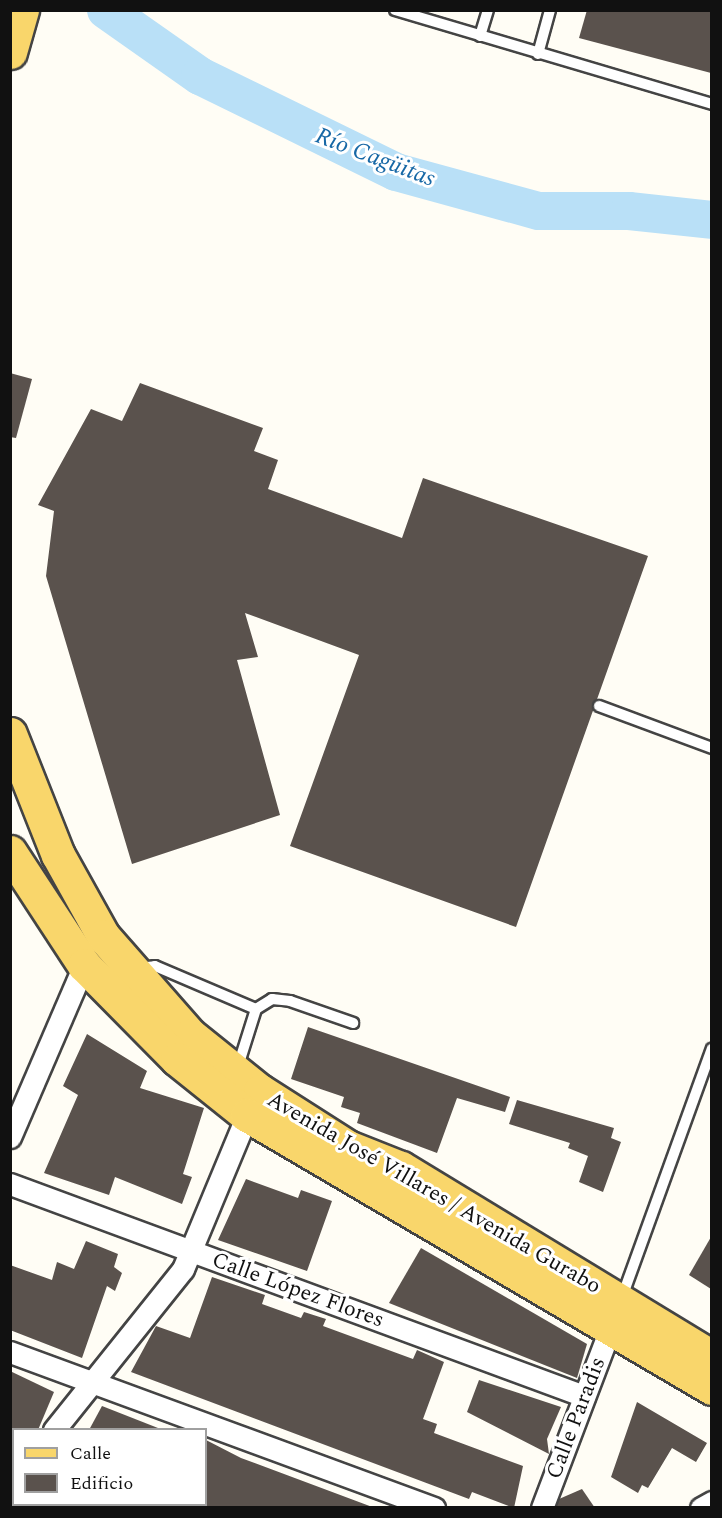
<!DOCTYPE html>
<html>
<head>
<meta charset="utf-8">
<style>
	body { margin:0 }
	#map { position:relative; width:722px; height:1518px; overflow:hidden; background:#fffdf5; font-family:Spectral,serif }
	div>[style] { position:absolute }
	[style*='--x'] { left:calc(var(--x)*1px); top:calc(var(--y)*1px); width:calc(var(--w)*1px); rotate:calc(var(--a)*1deg) }
	.river>* { height:38px; margin:-19px; padding:0 19px; transform-origin:19px; border-radius:19px; background:#b9e0f7 }
	.building>* { inset:0; background:#5a524d }
	.roads { filter:drop-shadow(2px 0 #444) drop-shadow(-2px 0 #444) drop-shadow(0 2px #444) drop-shadow(0 -2px #444) }
	.service>* { height:10px; margin:-5px; padding:0 5px; transform-origin:5px; border-radius:5px; background:#fff }
	.minor>* { height:21px; margin:-10.5px; padding:0 10.5px; transform-origin:10.5px; border-radius:10.5px; background:#fff }
	.primary>* { height:33px; margin:-16.5px; padding:0 16.5px; transform-origin:16.5px; border-radius:16.5px; background:#f9d66b }
	span { translate:-50% -50%; white-space:nowrap; text-align:center; line-height:1.15; -webkit-text-stroke:6px #fff; paint-order:stroke }
	.street-label { font-size:22px; color:#111 }
	.water-label { font-size:24px; color:#1768a6; font-style:italic }
	.frame { position:absolute; inset:0; border:12px solid #111; pointer-events:none }
	.legend { position:absolute; left:12px; top:1428px; width:195px; height:78px; box-sizing:border-box; background:#fff; border:2px solid #a0a0a0; margin:0; padding:8px 10px; list-style:none; font-size:18px; color:#111 }
	.legend li { display:flex; align-items:center; gap:12px; height:30px }
	.legend b { width:30px; border:2px solid #a0a0a0 }
</style>
</head>
<body>
<div id="map">
	<div class="river">
		<div style="--x:106;--y:10;--w:115;--a:35.1"></div>
		<div style="--x:200;--y:76;--w:218;--a:26.1"></div>
		<div style="--x:396;--y:172;--w:148;--a:15.3"></div>
		<div style="--x:539;--y:211;--w:90;--a:0"></div>
		<div style="--x:629;--y:211;--w:83;--a:6.2"></div>
	</div>
	<div class="building">
		<div style="clip-path:polygon(587px 10px,711px 10px,711px 73px,579px 38px)"></div>
		<div style="clip-path:polygon(10px 373px,32px 379px,16px 438px,10px 437px)"></div>
		<div style="clip-path:polygon(140px 383px,263px 428px,254px 451px,278px 460px,268px 489px,402px 538px,423px 478px,648px 556px,516px 927px,290px 846px,359px 655px,245px 613px,258px 657px,237px 660px,280px 815px,132px 864px,46px 576px,54px 511px,38px 505px,91px 409px,122px 421px)"></div>
		<div style="clip-path:polygon(308px 1027px,510px 1097px,505px 1112px,457px 1098px,437px 1153px,357px 1123px,360px 1113px,341px 1107px,344px 1097px,291px 1079px)"></div>
		<div style="clip-path:polygon(87px 1034px,147px 1071px,140px 1088px,204px 1108px,183px 1174px,192px 1177px,182px 1204px,115px 1177px,109px 1195px,44px 1173px,78px 1095px,63px 1086px)"></div>
		<div style="clip-path:polygon(517px 1100px,614px 1128px,611px 1138px,621px 1142px,603px 1192px,579px 1182px,588px 1156px,568px 1148px,570px 1143px,509px 1124px)"></div>
		<div style="clip-path:polygon(246px 1179px,298px 1198px,301px 1190px,332px 1201px,307px 1271px,218px 1240px)"></div>
		<div style="clip-path:polygon(711px 1237px,711px 1289px,689px 1275px)"></div>
		<div style="clip-path:polygon(86px 1241px,118px 1254px,114px 1267px,122px 1273px,115px 1291px,107px 1286px,82px 1358px,10px 1330px,10px 1265px,52px 1280px,57px 1262px,74px 1269px)"></div>
		<div style="clip-path:polygon(421px 1248px,587px 1344px,577px 1378px,389px 1303px)"></div>
		<div style="clip-path:polygon(212px 1277px,265px 1295px,262px 1304px,301px 1318px,304px 1312px,326px 1319px,323px 1326px,413px 1359px,417px 1350px,444px 1362px,423px 1419px,437px 1424px,434px 1433px,523px 1466px,514px 1508px,472px 1492px,469px 1499px,131px 1372px,156px 1326px,190px 1338px)"></div>
		<div style="clip-path:polygon(10px 1371px,54px 1392px,38px 1430px,10px 1430px)"></div>
		<div style="clip-path:polygon(479px 1380px,561px 1407px,547px 1439px,549px 1454px,467px 1412px)"></div>
		<div style="clip-path:polygon(637px 1402px,707px 1443px,696px 1462px,672px 1448px,648px 1488px,642px 1485px,638px 1493px,611px 1477px)"></div>
		<div style="clip-path:polygon(102px 1406px,158px 1428px,158px 1430px,89px 1430px)"></div>
		<div style="clip-path:polygon(206px 1440px,241px 1458px,375px 1508px,206px 1508px)"></div>
		<div style="clip-path:polygon(582px 1489px,595px 1508px,556px 1508px,559px 1499px)"></div>
	</div>
	<div class="roads">
		<div class="service">
			<div style="--x:395;--y:10;--w:331;--a:16.5"></div>
			<div style="--x:480;--y:36;--w:27;--a:-73"></div>
			<div style="--x:538;--y:54;--w:46;--a:-74.7"></div>
			<div style="--x:599;--y:706;--w:121;--a:20.4"></div>
			<div style="--x:137;--y:968;--w:18;--a:-6"></div>
			<div style="--x:155;--y:966;--w:110;--a:23.1"></div>
			<div style="--x:256;--y:1009;--w:60;--a:107.5"></div>
			<div style="--x:256;--y:1009;--w:19;--a:-32"></div>
			<div style="--x:272;--y:999;--w:18;--a:6"></div>
			<div style="--x:290;--y:1001;--w:67;--a:19.2"></div>
			<div style="--x:622;--y:1297;--w:264;--a:-70.1"></div>
		</div>
		<div class="minor">
			<div style="--x:10;--y:1137;--w:187;--a:-66.7"></div>
			<div style="--x:10;--y:1184;--w:612;--a:20.27"></div>
			<div style="--x:10;--y:1352;--w:452;--a:20.2"></div>
			<div style="--x:54;--y:1430;--w:206;--a:-51.3"></div>
			<div style="--x:183;--y:1269;--w:167;--a:-67.4"></div>
			<div style="--x:10;--y:1483;--w:6;--a:-45"></div>
			<div style="--x:542;--y:1508;--w:191;--a:-69.2"></div>
			<div style="--x:701;--y:1508;--w:13;--a:-29"></div>
		</div>
		<div class="primary">
			<div style="--x:10;--y:52;--w:44;--a:-74.1"></div>
			<div style="--x:10;--y:734;--w:130;--a:68.4"></div>
			<div style="--x:58;--y:855;--w:93;--a:60.9"></div>
			<div style="--x:103;--y:936;--w:132;--a:48.7"></div>
			<div style="--x:190;--y:1035;--w:90;--a:38.7"></div>
			<div style="--x:260;--y:1091;--w:104;--a:32.5"></div>
			<div style="--x:348;--y:1147;--w:57;--a:21.6"></div>
			<div style="--x:401;--y:1168;--w:364;--a:31.3"></div>
			<div style="--x:10;--y:852;--w:135;--a:56.8"></div>
			<div style="--x:84;--y:965;--w:132;--a:45.3"></div>
			<div style="--x:177;--y:1059;--w:90;--a:38.7"></div>
			<div style="--x:247;--y:1115;--w:539;--a:30.42"></div>
		</div>
	</div>
	<div class="street-label">
		<span style="left:434px;top:1193px;rotate:30deg">Avenida José Villares / Avenida Gurabo</span>
		<span style="left:298px;top:1290px;rotate:20deg">Calle López Flores</span>
		<span style="left:576px;top:1418px;rotate:-69deg">Calle Paradis</span>
	</div>
	<div class="water-label">
		<span style="left:375px;top:158px;rotate:21deg">Río Cagüitas</span>
	</div>
	<div class="frame"></div>
	<ul class="legend">
	<li><b style="height:8px;background:#f9d66b"></b>Calle</li>
	<li><b style="height:16px;background:#5a524d"></b>Edificio</li>
	</ul>
</div>
</body>
</html>
